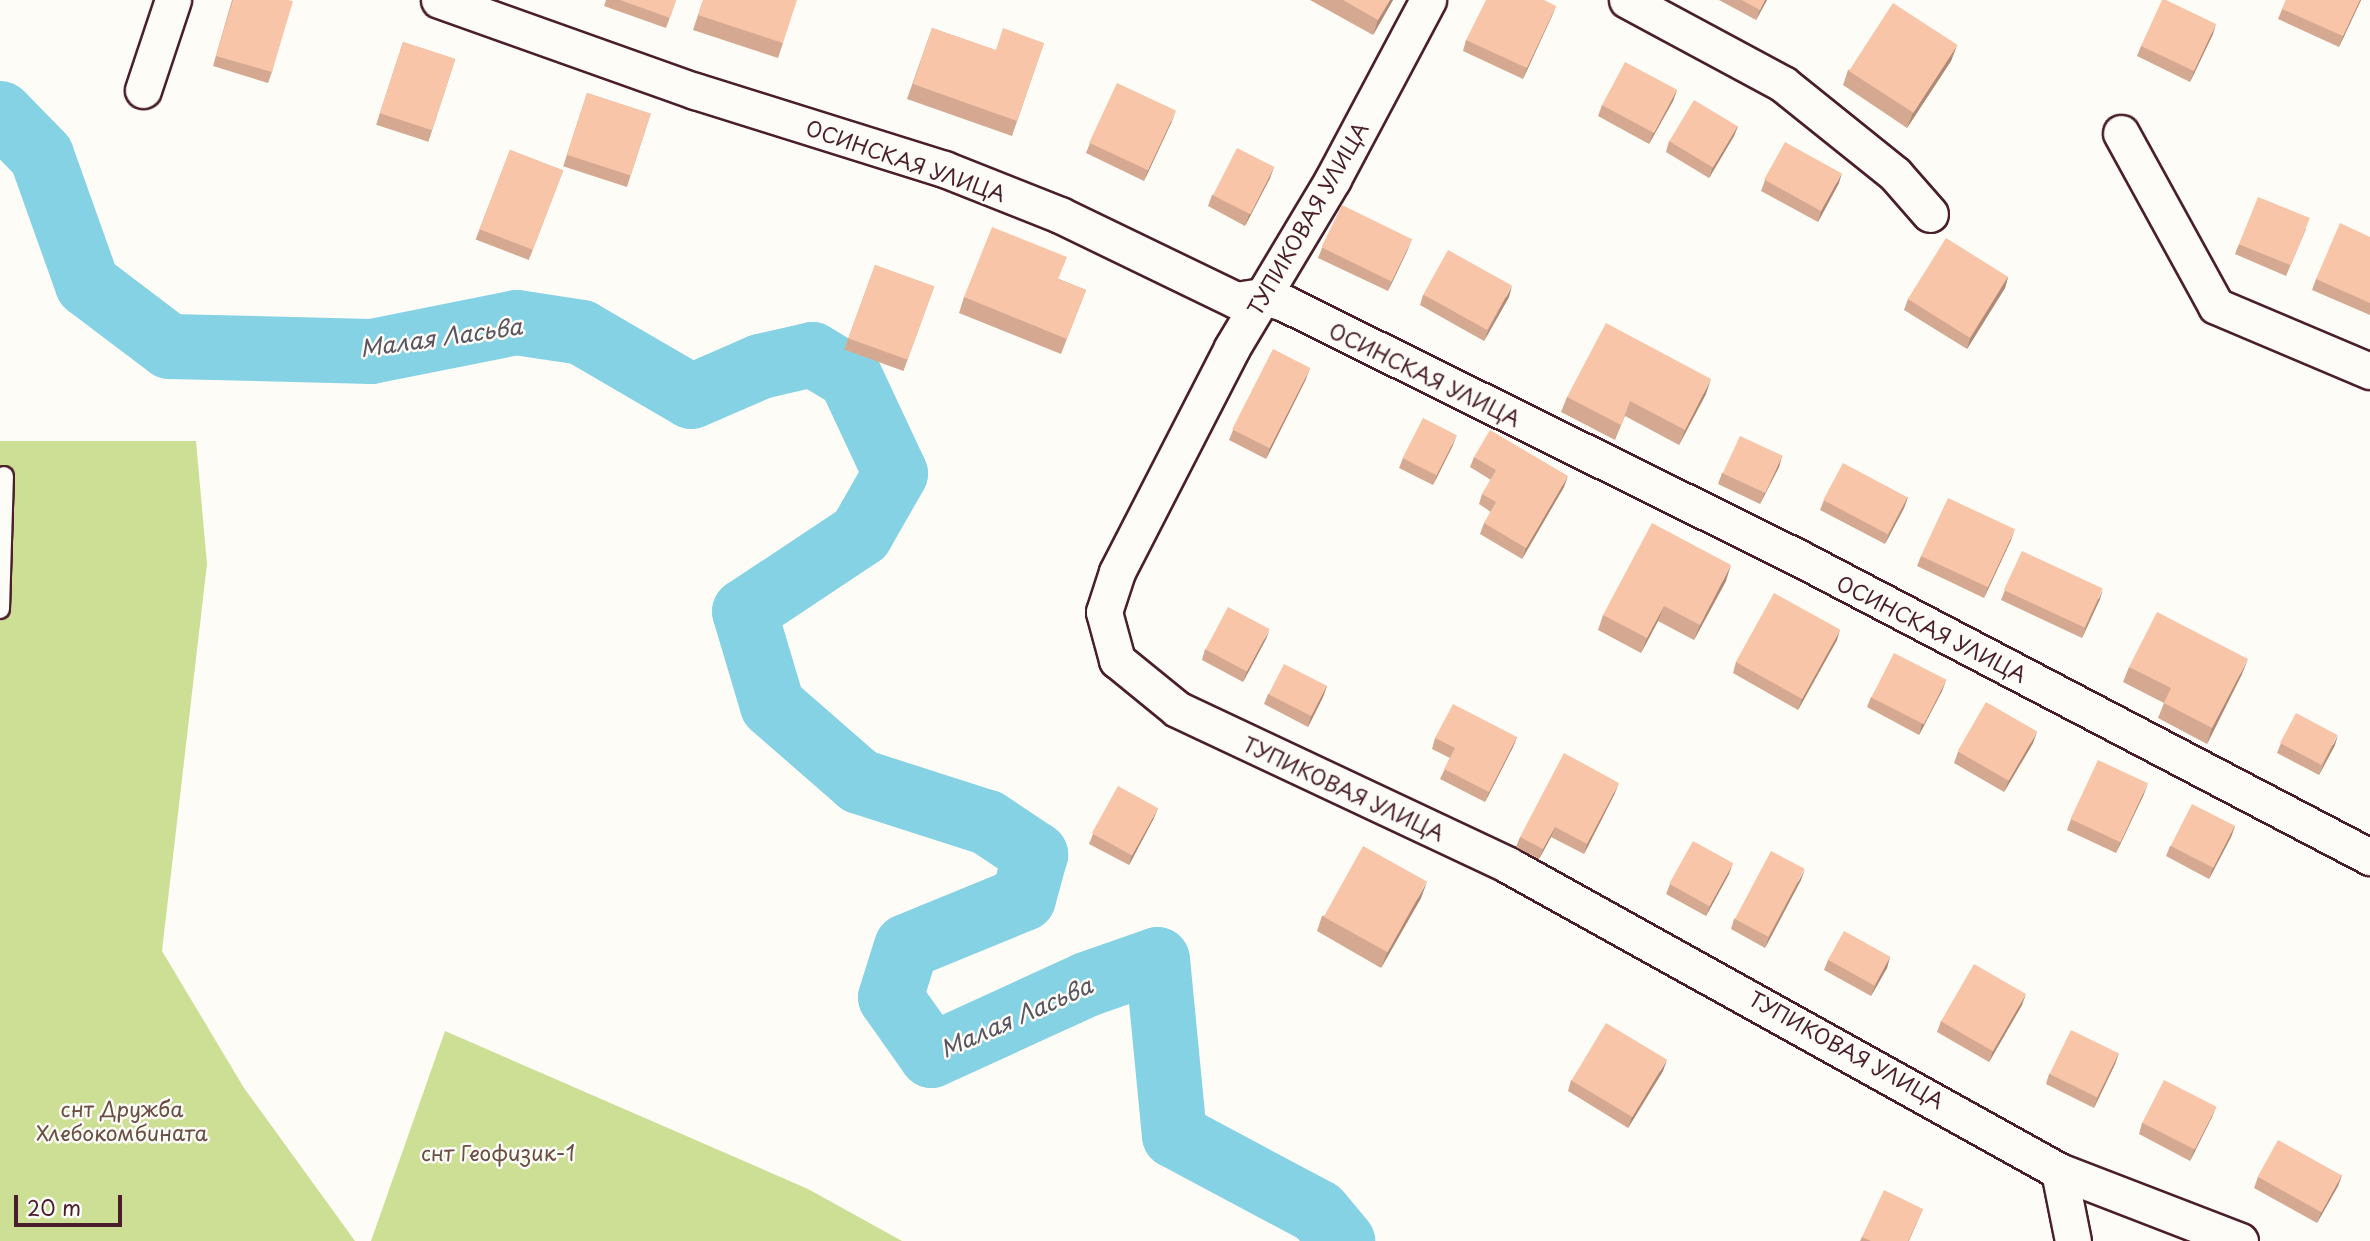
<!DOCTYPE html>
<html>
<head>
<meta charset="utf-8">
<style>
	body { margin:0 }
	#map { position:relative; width:2370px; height:1241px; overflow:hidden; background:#fdfcf7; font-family:"Playpen Sans",sans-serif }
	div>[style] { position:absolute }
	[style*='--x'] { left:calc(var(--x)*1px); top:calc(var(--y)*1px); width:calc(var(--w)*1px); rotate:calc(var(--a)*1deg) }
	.green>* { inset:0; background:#ccdf94 }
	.river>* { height:65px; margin:-32.5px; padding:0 32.5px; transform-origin:32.5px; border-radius:32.5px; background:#84d2e3 }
	.roads { filter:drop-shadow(2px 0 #4a1f2b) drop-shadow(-2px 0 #4a1f2b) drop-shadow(0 2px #4a1f2b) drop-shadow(0 -2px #4a1f2b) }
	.lane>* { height:18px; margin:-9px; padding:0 9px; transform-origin:9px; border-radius:9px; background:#fdfcf7 }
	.street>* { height:35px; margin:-17.5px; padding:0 17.5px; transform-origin:17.5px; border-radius:17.5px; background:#fdfcf7 }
	.wall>* { inset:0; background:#d5a991; transform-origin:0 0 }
	.shaded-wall>* { inset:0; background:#ae8a76 }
	.building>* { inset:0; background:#f8c5a9; transform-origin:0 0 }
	span { translate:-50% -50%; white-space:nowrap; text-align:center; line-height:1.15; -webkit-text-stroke:5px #fdfcf7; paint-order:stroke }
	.street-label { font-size:21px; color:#4a1f2b }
	.park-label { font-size:21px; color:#6a4f45 }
	.water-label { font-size:23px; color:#5b5562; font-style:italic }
	.scale { position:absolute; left:14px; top:1195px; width:108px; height:32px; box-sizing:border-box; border:4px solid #4a1f2b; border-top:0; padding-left:9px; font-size:21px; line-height:24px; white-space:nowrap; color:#4a1f2b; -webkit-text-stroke:5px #fdfcf7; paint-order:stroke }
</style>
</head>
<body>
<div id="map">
	<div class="green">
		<div style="clip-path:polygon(0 441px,196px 441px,207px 564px,162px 951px,244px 1088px,355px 1241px,0 1241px)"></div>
		<div style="clip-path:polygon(445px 1031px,808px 1189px,902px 1241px,371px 1241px)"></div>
	</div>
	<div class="river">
		<div style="--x:0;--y:113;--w:59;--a:45.7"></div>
		<div style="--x:41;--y:155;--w:137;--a:70.4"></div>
		<div style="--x:87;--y:284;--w:103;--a:37.1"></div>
		<div style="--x:169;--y:346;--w:202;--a:1.4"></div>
		<div style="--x:371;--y:351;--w:148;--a:-11.3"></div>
		<div style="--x:516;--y:322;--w:66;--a:8.7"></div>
		<div style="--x:581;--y:332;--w:127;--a:30.2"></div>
		<div style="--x:691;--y:396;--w:75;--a:-23.5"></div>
		<div style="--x:760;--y:366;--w:53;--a:-13"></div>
		<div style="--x:812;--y:354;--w:44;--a:31.2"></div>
		<div style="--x:850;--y:377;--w:106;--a:64.9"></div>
		<div style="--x:895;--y:473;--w:70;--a:119.8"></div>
		<div style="--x:860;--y:534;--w:139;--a:146.4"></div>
		<div style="--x:744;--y:611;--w:98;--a:73.4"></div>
		<div style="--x:772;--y:705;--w:116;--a:41.1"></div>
		<div style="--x:859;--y:781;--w:134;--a:17.8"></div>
		<div style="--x:987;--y:822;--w:58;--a:33.7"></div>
		<div style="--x:1035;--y:854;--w:46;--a:105.3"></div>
		<div style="--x:1023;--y:898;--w:126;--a:157.7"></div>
		<div style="--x:906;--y:946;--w:53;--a:107.4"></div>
		<div style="--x:890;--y:997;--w:71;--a:54.7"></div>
		<div style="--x:931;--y:1055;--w:170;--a:-24.6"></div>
		<div style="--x:1086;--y:984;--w:75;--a:-19.4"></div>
		<div style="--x:1157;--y:959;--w:177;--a:84.5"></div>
		<div style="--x:1174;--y:1135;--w:163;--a:28.1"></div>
		<div style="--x:1318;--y:1212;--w:38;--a:50"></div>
	</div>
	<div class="roads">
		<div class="lane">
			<div style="--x:0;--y:609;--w:133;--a:-88.3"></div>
		</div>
		<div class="street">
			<div style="--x:439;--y:0;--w:272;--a:19.6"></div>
			<div style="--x:695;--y:91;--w:261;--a:17.4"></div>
			<div style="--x:944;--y:169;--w:125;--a:21.6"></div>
			<div style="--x:1060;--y:215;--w:195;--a:25.8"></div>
			<div style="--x:1236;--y:300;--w:26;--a:-9"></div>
			<div style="--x:1262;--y:296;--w:25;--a:18"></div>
			<div style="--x:1286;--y:304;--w:572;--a:26.34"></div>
			<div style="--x:1799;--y:558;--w:645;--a:27.64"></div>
			<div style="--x:1428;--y:0;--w:203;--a:118"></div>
			<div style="--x:1333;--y:179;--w:197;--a:120.9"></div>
			<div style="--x:1232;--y:348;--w:252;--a:117.2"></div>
			<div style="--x:1117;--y:572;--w:42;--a:108"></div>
			<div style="--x:1104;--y:612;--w:50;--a:74.8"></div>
			<div style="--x:1117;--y:660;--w:77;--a:39.2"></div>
			<div style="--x:1177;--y:709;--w:366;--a:25.2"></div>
			<div style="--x:1508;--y:865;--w:630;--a:29.05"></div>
			<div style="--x:2059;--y:1171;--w:194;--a:21.1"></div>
			<div style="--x:1627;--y:0;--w:177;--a:28.3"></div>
			<div style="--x:1783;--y:84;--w:144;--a:38.8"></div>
			<div style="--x:1895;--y:174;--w:53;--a:48.8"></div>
			<div style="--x:143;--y:90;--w:95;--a:-71.6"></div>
			<div style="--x:2121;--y:133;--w:197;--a:61.2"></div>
			<div style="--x:2216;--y:306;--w:167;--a:22.9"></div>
			<div style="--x:2059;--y:1171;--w:71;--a:78.7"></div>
		</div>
	</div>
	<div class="wall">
		<div style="clip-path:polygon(232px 0,288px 0,272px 72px,268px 83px,213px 66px)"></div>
		<div style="clip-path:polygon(606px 0,676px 0,666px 28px,604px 6px)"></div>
		<div style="clip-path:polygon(703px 0,783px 43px,778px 58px,693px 30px)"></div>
		<div style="clip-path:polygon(1310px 0,1393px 0,1373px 35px)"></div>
		<div style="clip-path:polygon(1719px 0,1767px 0,1756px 20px)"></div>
		<div style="clip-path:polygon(2286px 0,2361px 0,2339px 47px,2278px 19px)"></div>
		<div style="clip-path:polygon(1556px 6px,1523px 79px,1463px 51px,1466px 40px)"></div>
		<div style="clip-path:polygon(932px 28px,995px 50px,1044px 43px,1012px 136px,907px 99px)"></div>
		<div style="clip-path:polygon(2213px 34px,2190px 82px,2137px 56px,2141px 46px)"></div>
		<div style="left:403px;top:42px;width:55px;height:87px;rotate:18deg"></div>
		<div style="clip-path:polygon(1957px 45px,1951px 61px,1907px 128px,1843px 85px,1848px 70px)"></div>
		<div style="clip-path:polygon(1677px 90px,1673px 101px,1649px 144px,1598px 116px,1602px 105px)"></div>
		<div style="left:587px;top:93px;width:67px;height:77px;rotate:18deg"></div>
		<div style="clip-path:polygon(1172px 121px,1144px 181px,1086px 153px,1090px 143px)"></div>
		<div style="clip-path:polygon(1738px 126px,1734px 136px,1709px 178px,1666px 152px,1669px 141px)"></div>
		<div style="left:510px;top:150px;width:57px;height:96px;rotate:21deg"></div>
		<div style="clip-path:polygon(1274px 167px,1270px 178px,1245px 226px,1208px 206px,1212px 195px)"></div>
		<div style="clip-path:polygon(1765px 180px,1839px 183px,1818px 222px,1761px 191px)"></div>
		<div style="clip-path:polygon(2306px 229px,2286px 276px,2235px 254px,2239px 244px)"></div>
		<div style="clip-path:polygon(2370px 237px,2370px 315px,2312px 290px,2316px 279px)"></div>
		<div style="clip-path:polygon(1322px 248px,1408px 249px,1388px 291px,1318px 258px)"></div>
		<div style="left:875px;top:265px;width:63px;height:90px;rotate:20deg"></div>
		<div style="clip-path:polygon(2008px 277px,2005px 288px,1967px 349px,1904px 310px,1908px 299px)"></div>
		<div style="clip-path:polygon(1059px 279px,1086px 290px,1061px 354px,959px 313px,964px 297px)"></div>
		<div style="clip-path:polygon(1423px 295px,1509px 297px,1484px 341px,1420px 305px)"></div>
		<div style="clip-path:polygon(1306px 379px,1266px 459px,1229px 440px,1233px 430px)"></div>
		<div style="clip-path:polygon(1706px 394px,1679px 445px,1625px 416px,1615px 440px,1561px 412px,1567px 397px)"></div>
		<div style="clip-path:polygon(1453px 445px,1433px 485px,1399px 468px,1403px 458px)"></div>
		<div style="clip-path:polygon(1782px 456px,1779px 467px,1760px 504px,1718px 484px,1722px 473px)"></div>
		<div style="clip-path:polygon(1474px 457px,1564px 487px,1522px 559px,1480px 534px,1484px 523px,1491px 512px,1479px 504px,1482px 494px,1491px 480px,1470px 467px)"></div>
		<div style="clip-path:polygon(1908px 497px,1904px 508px,1885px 544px,1820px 510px,1824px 500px)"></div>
		<div style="clip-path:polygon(2011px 540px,1984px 598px,1917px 566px,1921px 556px)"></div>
		<div style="clip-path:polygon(1726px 581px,1694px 640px,1658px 621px,1641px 653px,1598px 630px,1603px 615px)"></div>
		<div style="clip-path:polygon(2005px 590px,2100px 599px,2082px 638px,2001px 600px)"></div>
		<div style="clip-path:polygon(1266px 639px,1243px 682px,1202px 660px,1205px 649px)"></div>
		<div style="clip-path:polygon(1837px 640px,1798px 710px,1733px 673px,1736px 662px)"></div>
		<div style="clip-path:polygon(2129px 667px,2242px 674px,2207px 744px,2158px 718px,2164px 703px,2123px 682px)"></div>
		<div style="clip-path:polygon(1946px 680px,1942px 691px,1919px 735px,1867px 707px,1871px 697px)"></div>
		<div style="clip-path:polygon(1327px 686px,1323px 697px,1308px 727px,1264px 704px,1268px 694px)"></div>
		<div style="clip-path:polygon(1517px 737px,1513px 747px,1485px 802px,1440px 779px,1450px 758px,1432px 749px,1435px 738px)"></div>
		<div style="clip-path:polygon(2033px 743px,2004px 792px,1954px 763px,1958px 752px)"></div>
		<div style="clip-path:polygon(2281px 743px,2335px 745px,2319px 775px,2277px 753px)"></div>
		<div style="clip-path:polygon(1615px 793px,1584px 854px,1551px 837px,1539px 859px,1516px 847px,1520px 837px)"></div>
		<div style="clip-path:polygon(2144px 794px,2116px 853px,2067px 830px,2071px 819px)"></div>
		<div style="clip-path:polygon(1154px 818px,1129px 865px,1089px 844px,1093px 834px)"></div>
		<div style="clip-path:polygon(2235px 826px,2231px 837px,2209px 879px,2166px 856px,2170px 846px)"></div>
		<div style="clip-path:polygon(1729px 874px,1706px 916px,1666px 894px,1670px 884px)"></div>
		<div style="clip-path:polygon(1801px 880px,1765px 948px,1731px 929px,1734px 919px)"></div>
		<div style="clip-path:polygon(1421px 898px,1381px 968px,1317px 931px,1322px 916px)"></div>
		<div style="clip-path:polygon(1890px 957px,1887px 968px,1871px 996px,1824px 970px,1828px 960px)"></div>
		<div style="clip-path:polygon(2022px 1005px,1989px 1062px,1937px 1032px,1941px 1021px)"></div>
		<div style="clip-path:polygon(2119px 1053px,2115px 1064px,2094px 1108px,2046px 1084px,2049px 1074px)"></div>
		<div style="clip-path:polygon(1663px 1071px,1628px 1128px,1568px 1091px,1571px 1080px)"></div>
		<div style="clip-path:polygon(2216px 1107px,2212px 1117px,2190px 1161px,2139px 1134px,2142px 1123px)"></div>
		<div style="clip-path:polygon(2342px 1175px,2338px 1186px,2317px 1223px,2254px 1188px,2258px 1177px)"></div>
		<div style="clip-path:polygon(1923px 1209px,1909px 1241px,1860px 1241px,1862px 1237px)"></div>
	</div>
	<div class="shaded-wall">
		<div style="clip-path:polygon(1390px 0,1393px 0,1373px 35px,1378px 20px)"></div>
		<div style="clip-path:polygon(1765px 0,1767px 0,1756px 20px,1760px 10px)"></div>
		<div style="clip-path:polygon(2360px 0,2361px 0,2339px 47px,2343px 36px)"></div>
		<div style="clip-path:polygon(1556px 6px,1552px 16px,1523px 79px,1527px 68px)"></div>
		<div style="clip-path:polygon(2216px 24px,2213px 34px,2190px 82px,2194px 71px)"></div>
		<div style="clip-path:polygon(1957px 45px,1951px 61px,1907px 128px,1913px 113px)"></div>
		<div style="clip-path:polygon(1677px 90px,1673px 101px,1649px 144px,1653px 134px)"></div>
		<div style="clip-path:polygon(1176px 111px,1172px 121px,1144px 181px,1148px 170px)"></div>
		<div style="clip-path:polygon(1738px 126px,1734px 136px,1709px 178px,1713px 167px)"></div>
		<div style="clip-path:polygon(1274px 167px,1270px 178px,1245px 226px,1249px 215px)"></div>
		<div style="clip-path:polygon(1842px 173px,1839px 183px,1818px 222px,1821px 211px)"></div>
		<div style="clip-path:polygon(1412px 239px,1408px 249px,1388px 291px,1392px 281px)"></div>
		<div style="clip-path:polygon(2008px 277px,2005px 288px,1967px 349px,1970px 339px)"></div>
		<div style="clip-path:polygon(1512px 286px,1509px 297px,1484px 341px,1488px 331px)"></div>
		<div style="clip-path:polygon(1310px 368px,1306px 379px,1266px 459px,1270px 448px)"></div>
		<div style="clip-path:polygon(1711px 379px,1706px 394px,1679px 445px,1685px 430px)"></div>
		<div style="clip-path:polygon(1457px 435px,1453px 445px,1433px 485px,1437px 475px)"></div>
		<div style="clip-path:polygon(1782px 456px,1779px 467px,1760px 504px,1764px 494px)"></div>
		<div style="clip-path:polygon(1568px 476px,1564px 487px,1522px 559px,1526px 548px)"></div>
		<div style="clip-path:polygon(1908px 497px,1904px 508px,1885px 544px,1889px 534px)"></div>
		<div style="clip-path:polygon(2015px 529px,2011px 540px,1984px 598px,1988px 587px)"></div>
		<div style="clip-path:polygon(1731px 565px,1726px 581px,1694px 640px,1700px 625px)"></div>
		<div style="clip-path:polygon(2103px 589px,2100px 599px,2082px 638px,2086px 627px)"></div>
		<div style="clip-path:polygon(1664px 606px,1658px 621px,1641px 653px,1647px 638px)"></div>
		<div style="clip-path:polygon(1270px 629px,1266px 639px,1243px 682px,1247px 671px)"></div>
		<div style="clip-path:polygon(1840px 630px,1837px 640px,1798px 710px,1802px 699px)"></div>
		<div style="clip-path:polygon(2248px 659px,2242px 674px,2207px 744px,2212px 728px)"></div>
		<div style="clip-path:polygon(1946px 680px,1942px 691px,1919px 735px,1922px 724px)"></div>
		<div style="clip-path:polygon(1327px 686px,1323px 697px,1308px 727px,1311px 716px)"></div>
		<div style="clip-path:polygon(2037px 732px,2033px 743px,2004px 792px,2008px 782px)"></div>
		<div style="clip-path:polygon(2338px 735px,2335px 745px,2319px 775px,2323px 765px)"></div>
		<div style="clip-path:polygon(1517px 737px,1513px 747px,1485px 802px,1489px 792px)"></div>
		<div style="clip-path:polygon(1619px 783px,1615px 793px,1584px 854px,1587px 844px)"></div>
		<div style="clip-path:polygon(2148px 783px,2144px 794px,2116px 853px,2120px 843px)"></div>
		<div style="clip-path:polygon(1158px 808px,1154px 818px,1129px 865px,1132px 855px)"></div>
		<div style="clip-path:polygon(2235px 826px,2231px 837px,2209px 879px,2213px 868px)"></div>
		<div style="clip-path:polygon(1555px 827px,1551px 837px,1539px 859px,1543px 849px)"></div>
		<div style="clip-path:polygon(1733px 863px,1729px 874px,1706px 916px,1710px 906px)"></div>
		<div style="clip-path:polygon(1805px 869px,1801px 880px,1765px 948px,1769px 937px)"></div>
		<div style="clip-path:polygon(1427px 882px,1421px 898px,1381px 968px,1387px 953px)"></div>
		<div style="clip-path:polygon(1890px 957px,1887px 968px,1871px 996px,1875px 986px)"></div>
		<div style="clip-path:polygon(2026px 994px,2022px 1005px,1989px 1062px,1993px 1051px)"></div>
		<div style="clip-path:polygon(2119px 1053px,2115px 1064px,2094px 1108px,2098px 1097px)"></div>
		<div style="clip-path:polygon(1667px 1060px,1663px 1071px,1628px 1128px,1632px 1117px)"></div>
		<div style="clip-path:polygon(2216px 1107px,2212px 1117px,2190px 1161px,2194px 1150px)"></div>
		<div style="clip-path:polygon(2342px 1175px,2338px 1186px,2317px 1223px,2321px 1213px)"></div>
	</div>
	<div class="building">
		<div style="clip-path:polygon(233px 0,288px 0,293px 1px,272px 72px,216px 56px)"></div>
		<div style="clip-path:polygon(620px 0,676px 0,670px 18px)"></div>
		<div style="clip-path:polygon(703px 0,797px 0,783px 43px,698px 15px)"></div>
		<div style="clip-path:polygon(1343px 0,1390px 0,1378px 20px)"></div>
		<div style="clip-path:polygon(1486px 0,1544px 0,1556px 6px,1527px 68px,1466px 40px)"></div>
		<div style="clip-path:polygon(1742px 0,1765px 0,1760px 10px)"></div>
		<div style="clip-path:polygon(2162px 0,2166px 0,2216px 24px,2194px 71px,2141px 46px)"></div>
		<div style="clip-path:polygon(2286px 0,2360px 0,2343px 36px,2282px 9px)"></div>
		<div style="left:1893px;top:3px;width:77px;height:81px;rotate:33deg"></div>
		<div style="clip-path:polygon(932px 28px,996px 50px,1003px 28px,1044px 43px,1017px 121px,913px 84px)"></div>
		<div style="left:403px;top:42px;width:55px;height:75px;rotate:18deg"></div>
		<div style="left:1625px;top:62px;width:59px;height:49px;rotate:28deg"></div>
		<div style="left:1117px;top:83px;width:65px;height:66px;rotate:25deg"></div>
		<div style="left:587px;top:93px;width:67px;height:65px;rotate:18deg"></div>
		<div style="left:1694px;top:100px;width:51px;height:48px;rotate:31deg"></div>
		<div style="left:1785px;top:142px;width:65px;height:43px;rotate:29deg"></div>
		<div style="left:1237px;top:148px;width:42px;height:53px;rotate:27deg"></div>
		<div style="left:510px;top:150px;width:57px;height:85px;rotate:21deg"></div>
		<div style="left:2258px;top:197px;width:56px;height:51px;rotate:22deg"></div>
		<div style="left:1342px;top:205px;width:78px;height:47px;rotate:26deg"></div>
		<div style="clip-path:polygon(2340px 223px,2370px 237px,2370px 303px,2316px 279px)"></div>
		<div style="clip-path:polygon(992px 227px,1067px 257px,1058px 279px,1086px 290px,1067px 339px,964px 297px)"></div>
		<div style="left:1946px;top:238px;width:73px;height:72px;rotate:32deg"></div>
		<div style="left:1448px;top:250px;width:73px;height:51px;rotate:29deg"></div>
		<div style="left:875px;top:265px;width:63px;height:78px;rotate:20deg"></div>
		<div style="clip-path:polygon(1606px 323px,1711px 379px,1685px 430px,1630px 401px,1621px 425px,1567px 397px)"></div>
		<div style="left:1273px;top:349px;width:42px;height:90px;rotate:27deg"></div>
		<div style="left:1423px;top:418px;width:38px;height:45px;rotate:27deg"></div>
		<div style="clip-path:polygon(1490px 430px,1568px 476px,1526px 548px,1484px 523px,1496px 502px,1482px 494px,1496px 470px,1474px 457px)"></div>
		<div style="left:1740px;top:436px;width:47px;height:41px;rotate:25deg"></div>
		<div style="left:1843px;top:463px;width:73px;height:42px;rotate:28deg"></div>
		<div style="left:1948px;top:498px;width:74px;height:64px;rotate:25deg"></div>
		<div style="clip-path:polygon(1652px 523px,1731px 565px,1700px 625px,1664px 606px,1647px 638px,1603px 615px)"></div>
		<div style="left:2022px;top:551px;width:89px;height:43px;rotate:25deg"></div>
		<div style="left:1774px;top:593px;width:76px;height:79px;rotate:29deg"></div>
		<div style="left:1228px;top:607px;width:47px;height:48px;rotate:28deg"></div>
		<div style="clip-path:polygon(2157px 612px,2248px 659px,2212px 728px,2164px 703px,2171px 688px,2129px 667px)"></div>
		<div style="left:1894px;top:653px;width:59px;height:50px;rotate:27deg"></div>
		<div style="left:1284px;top:664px;width:48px;height:34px;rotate:27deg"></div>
		<div style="left:1986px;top:702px;width:59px;height:57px;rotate:30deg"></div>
		<div style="clip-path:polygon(1453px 704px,1517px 737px,1489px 792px,1444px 769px,1455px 748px,1435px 738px)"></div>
		<div style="left:2296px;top:713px;width:47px;height:34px;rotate:28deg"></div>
		<div style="clip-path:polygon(1564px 753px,1619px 783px,1587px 844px,1555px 827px,1543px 849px,1520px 837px)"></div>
		<div style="left:2098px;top:760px;width:55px;height:65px;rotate:25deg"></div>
		<div style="left:1118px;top:786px;width:46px;height:54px;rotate:29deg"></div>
		<div style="left:2192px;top:804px;width:48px;height:47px;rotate:27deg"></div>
		<div style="left:1693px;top:841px;width:46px;height:49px;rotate:29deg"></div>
		<div style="left:1363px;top:846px;width:73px;height:81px;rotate:29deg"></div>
		<div style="left:1771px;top:851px;width:38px;height:77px;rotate:28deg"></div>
		<div style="left:1844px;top:931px;width:53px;height:33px;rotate:29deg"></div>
		<div style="left:1974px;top:964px;width:60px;height:66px;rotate:30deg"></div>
		<div style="left:1606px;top:1023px;width:71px;height:67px;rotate:31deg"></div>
		<div style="left:2071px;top:1030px;width:53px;height:49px;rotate:26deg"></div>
		<div style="left:2164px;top:1080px;width:59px;height:48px;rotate:27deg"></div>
		<div style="left:2278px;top:1140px;width:73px;height:42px;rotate:29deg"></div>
		<div style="clip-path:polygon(1884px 1190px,1923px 1209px,1908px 1241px,1871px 1241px,1862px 1237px)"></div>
	</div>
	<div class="street-label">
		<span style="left:906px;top:160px;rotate:19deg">ОСИНСКАЯ УЛИЦА</span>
		<span style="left:1307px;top:218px;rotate:-60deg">ТУПИКОВАЯ УЛИЦА</span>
		<span style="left:1425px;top:374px;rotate:26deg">ОСИНСКАЯ УЛИЦА</span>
		<span style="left:1932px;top:628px;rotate:27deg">ОСИНСКАЯ УЛИЦА</span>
		<span style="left:1344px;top:788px;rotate:25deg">ТУПИКОВАЯ УЛИЦА</span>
		<span style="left:1847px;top:1049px;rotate:29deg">ТУПИКОВАЯ УЛИЦА</span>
	</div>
	<div class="park-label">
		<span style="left:122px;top:1120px">снт Дружба<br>Хлебокомбината</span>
		<span style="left:498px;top:1152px">снт Геофизик-1</span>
	</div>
	<div class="water-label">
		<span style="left:441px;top:337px;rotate:-8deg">Малая Ласьва</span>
		<span style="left:1016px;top:1017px;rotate:-24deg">Малая Ласьва</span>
	</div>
	<div class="scale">20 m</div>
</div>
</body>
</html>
